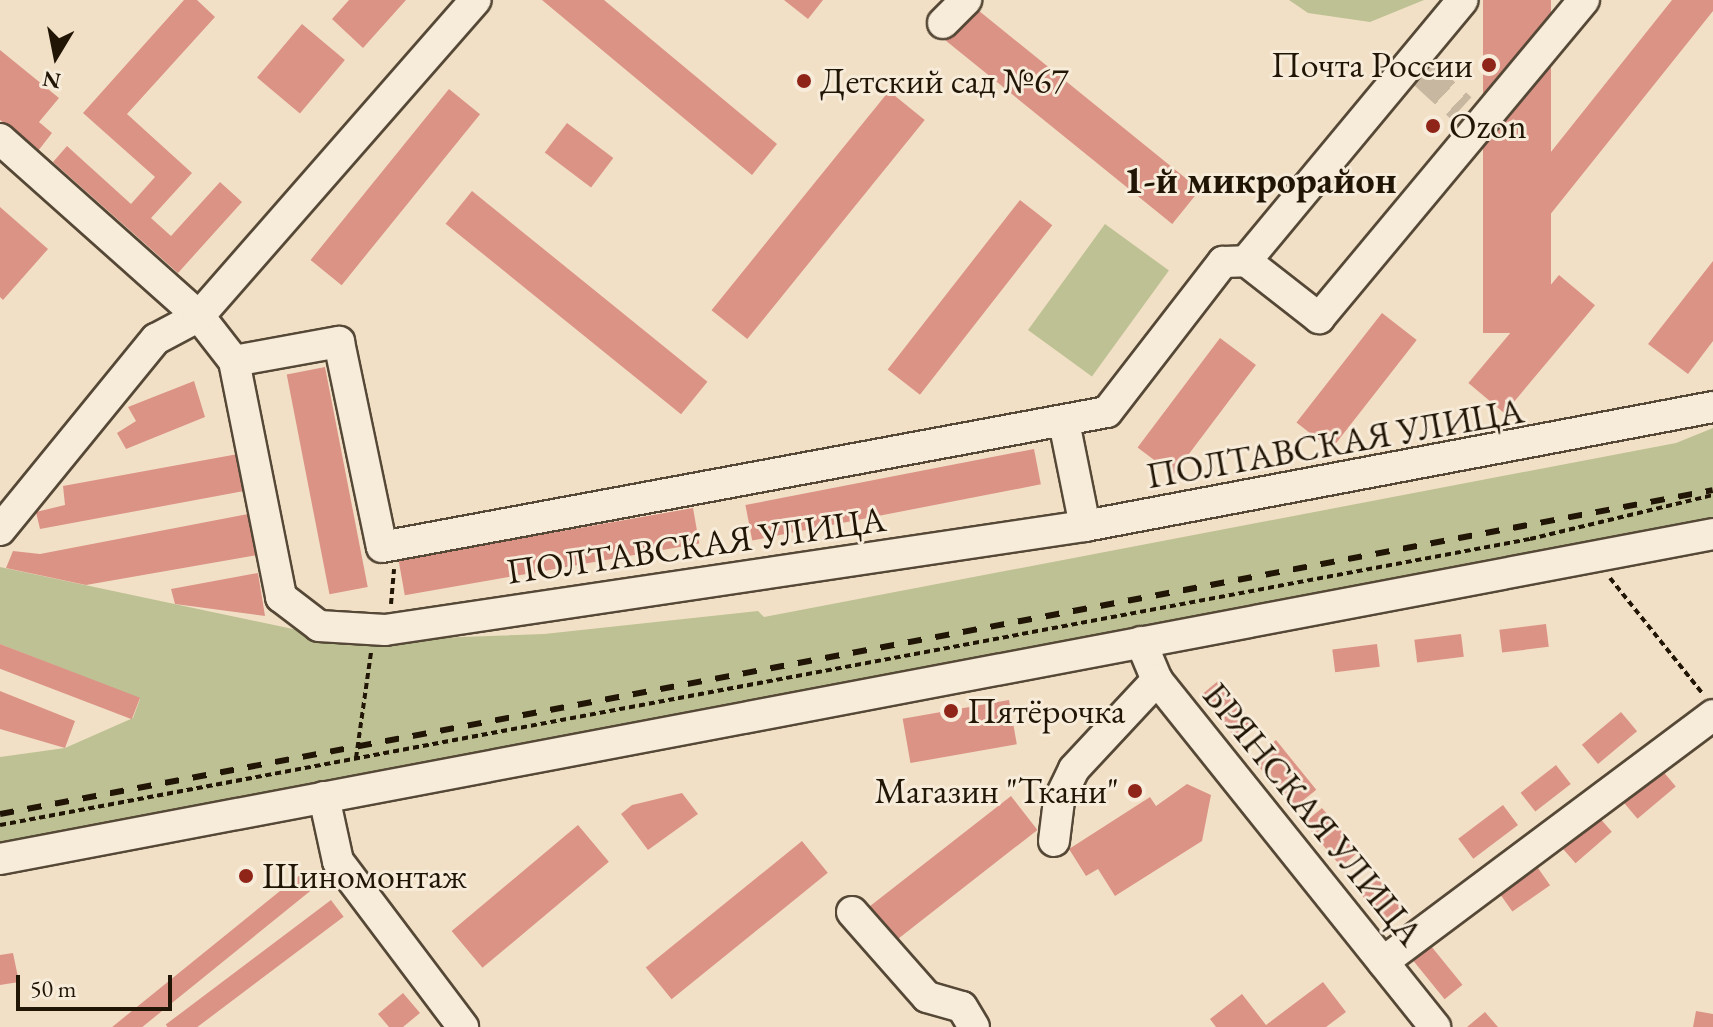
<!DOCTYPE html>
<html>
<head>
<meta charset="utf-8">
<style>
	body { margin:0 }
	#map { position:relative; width:1713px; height:1027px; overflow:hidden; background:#f2e0c6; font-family:"EB Garamond",serif }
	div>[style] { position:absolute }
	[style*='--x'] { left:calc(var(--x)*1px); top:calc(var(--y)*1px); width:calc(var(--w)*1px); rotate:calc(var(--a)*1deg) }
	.green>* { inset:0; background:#bec193; transform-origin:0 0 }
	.building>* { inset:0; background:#db9386; transform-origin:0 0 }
	.minor-tunnel>* { height:30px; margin-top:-15px; transform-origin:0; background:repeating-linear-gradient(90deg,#c8b7a0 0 30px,transparent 0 45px) }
	.path>* { height:4px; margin-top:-2px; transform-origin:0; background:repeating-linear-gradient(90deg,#211506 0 6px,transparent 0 10px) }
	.roads { filter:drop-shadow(2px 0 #554836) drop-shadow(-2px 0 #554836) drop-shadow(0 2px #554836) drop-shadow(0 -2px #554836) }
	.minor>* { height:30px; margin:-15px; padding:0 15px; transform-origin:15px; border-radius:15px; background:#f7ebda }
	.rail>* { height:6px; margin-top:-3px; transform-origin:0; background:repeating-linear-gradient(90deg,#211506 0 14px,transparent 0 28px) }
	.dots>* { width:22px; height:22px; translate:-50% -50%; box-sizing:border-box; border:4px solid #f7ebda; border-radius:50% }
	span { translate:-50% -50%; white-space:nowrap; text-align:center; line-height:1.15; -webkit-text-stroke:6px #f7ebda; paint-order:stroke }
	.poi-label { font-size:36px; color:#211506 }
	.right { translate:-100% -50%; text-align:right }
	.left { translate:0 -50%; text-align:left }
	.street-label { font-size:36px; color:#211506 }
	.neighbourhood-label { font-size:38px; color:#211506; font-weight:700 }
	.north { position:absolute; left:16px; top:16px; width:80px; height:80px; -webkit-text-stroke:6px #f7ebda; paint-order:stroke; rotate:190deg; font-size:22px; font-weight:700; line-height:32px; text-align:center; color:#211506 }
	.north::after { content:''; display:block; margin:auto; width:28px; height:36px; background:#211506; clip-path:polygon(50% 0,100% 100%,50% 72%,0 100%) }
	.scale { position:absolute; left:16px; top:975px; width:156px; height:36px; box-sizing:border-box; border:4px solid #211506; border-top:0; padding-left:10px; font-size:24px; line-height:28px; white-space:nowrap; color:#211506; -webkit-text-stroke:6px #f7ebda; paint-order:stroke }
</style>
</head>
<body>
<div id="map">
	<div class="green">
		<div style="clip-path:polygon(1289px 0,1424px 0,1370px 22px,1308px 13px)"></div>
		<div style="left:1105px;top:224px;width:79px;height:131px;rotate:36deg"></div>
		<div style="clip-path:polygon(1713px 428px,1713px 525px,0 845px,0 757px,65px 748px,133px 718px,140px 699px,0 644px,0 567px,312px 633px,380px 640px,544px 634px,758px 611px,764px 617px,1676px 443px)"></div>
	</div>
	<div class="building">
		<div style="clip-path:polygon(184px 0,197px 0,215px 17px,127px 114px,192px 173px,151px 218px,171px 236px,220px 182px,242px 202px,178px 273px,53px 162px,67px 146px,131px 204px,155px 177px,83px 113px)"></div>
		<div style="clip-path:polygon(349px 0,406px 0,363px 48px,332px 19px)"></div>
		<div style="clip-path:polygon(542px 0,604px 0,777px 144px,752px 175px)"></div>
		<div style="clip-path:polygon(784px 0,823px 0,808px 19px)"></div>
		<div style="left:1483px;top:0;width:68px;height:333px"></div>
		<div style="clip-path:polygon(1672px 0,1713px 0,1713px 11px,1537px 231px,1507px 207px)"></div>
		<div style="left:973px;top:6px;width:292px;height:44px;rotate:39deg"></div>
		<div style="left:302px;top:24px;width:56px;height:70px;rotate:40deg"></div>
		<div style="clip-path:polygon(0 50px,59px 98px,39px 122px,52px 133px,38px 151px,0 120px)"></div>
		<div style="left:449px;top:89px;width:40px;height:220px;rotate:39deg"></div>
		<div style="left:889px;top:91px;width:46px;height:282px;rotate:39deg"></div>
		<div style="left:567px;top:123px;width:58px;height:37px;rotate:37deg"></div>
		<div style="left:472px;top:191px;width:303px;height:42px;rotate:39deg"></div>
		<div style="left:1020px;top:200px;width:41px;height:215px;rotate:38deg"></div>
		<div style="clip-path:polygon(0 207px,48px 249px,3px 300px,0 297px)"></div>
		<div style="clip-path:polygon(1713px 261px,1713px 341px,1688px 374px,1648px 344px)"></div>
		<div style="left:1559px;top:275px;width:47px;height:141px;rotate:40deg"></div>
		<div style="left:1382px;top:313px;width:44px;height:139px;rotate:38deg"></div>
		<div style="left:1220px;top:338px;width:45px;height:137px;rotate:37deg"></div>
		<div style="left:325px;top:367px;width:224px;height:39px;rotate:79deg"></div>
		<div style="clip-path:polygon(194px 381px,205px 417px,126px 449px,117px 433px,136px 421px,128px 407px)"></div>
		<div style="left:1034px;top:449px;width:36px;height:294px;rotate:79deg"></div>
		<div style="clip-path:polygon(238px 454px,244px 491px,40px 529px,36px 512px,65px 505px,63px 486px)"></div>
		<div style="left:693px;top:508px;width:36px;height:299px;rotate:80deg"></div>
		<div style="clip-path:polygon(248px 514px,257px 555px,86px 585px,6px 568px,13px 551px,40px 554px)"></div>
		<div style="clip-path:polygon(258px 573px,265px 616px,175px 604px,171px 589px)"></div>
		<div style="left:1546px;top:624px;width:23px;height:47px;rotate:83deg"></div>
		<div style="left:1461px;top:634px;width:23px;height:47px;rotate:83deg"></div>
		<div style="left:0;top:644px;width:150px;height:23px;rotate:21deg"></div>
		<div style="left:1377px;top:644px;width:23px;height:45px;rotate:83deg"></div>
		<div style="left:1218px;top:681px;width:61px;height:23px;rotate:50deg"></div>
		<div style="clip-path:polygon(0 691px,75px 721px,65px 748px,0 729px)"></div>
		<div style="left:1009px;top:700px;width:45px;height:108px;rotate:80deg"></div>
		<div style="left:1621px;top:712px;width:25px;height:51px;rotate:50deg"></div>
		<div style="left:1276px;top:740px;width:64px;height:30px;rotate:51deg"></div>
		<div style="left:1556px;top:765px;width:24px;height:45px;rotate:52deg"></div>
		<div style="left:1661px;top:769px;width:23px;height:50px;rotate:50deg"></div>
		<div style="clip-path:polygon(1187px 784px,1211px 795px,1202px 841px,1115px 896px,1098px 869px,1086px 876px,1069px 849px,1150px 797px,1156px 806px)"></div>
		<div style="clip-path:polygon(682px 793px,698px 814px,648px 850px,621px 814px,632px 805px)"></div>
		<div style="left:1011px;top:796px;width:43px;height:182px;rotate:52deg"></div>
		<div style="left:1503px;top:805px;width:25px;height:56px;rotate:53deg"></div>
		<div style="left:1322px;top:808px;width:57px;height:23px;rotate:50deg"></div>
		<div style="left:1598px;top:816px;width:21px;height:48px;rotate:49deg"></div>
		<div style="left:578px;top:825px;width:48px;height:165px;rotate:50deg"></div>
		<div style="left:802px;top:841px;width:41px;height:201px;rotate:51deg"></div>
		<div style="left:1538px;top:868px;width:21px;height:46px;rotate:55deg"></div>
		<div style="left:306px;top:870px;width:19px;height:257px;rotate:51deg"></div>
		<div style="left:1375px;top:875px;width:48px;height:23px;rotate:51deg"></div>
		<div style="left:331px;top:900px;width:21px;height:207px;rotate:53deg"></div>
		<div style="left:1431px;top:946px;width:50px;height:23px;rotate:51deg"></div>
		<div style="clip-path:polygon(13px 953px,19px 982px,0 985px,0 955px)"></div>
		<div style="clip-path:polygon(1323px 982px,1346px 1012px,1326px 1027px,1216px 1027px,1210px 1019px,1242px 994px,1266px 1025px)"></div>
		<div style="clip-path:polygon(403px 993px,420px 1013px,403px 1027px,389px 1027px,378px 1014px)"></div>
		<div style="clip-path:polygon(1696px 1011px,1713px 1014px,1713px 1027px,1693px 1027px)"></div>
		<div style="clip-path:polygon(1485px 1012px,1498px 1027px,1467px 1027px)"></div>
	</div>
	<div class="minor-tunnel">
		<div style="--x:1423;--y:73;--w:52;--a:42.6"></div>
	</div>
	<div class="path">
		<div style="--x:1610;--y:578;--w:147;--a:51.3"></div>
		<div style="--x:391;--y:604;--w:35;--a:-85"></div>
		<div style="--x:356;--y:758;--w:107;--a:-81.9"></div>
		<div style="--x:0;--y:825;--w:1557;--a:-10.59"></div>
		<div style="--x:1530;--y:539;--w:188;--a:-13.5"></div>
	</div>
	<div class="roads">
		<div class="minor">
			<div style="--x:943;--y:23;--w:33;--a:-45"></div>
			<div style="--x:0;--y:139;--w:266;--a:41.7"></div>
			<div style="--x:199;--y:316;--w:57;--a:52.1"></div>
			<div style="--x:234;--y:361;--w:241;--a:78.7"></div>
			<div style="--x:281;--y:597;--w:48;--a:37.3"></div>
			<div style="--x:319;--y:626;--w:66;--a:3.5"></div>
			<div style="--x:385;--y:630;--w:708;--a:-8.45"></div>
			<div style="--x:1085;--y:526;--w:639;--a:-10.73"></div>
			<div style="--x:1246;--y:261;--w:339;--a:-50.3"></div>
			<div style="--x:234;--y:361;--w:107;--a:-10.3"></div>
			<div style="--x:339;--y:342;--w:209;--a:78.2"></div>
			<div style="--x:382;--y:547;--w:737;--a:-10.55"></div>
			<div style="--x:1107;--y:412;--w:190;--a:-52.3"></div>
			<div style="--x:1223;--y:262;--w:23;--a:-2"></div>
			<div style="--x:1246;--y:261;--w:93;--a:38"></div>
			<div style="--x:1319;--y:318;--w:414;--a:-50.2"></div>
			<div style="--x:1064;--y:422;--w:106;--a:78.6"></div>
			<div style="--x:0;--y:530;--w:247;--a:-50.8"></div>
			<div style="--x:156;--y:339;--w:49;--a:-28.1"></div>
			<div style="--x:199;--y:316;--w:420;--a:-48.8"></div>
			<div style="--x:1141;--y:642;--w:41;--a:67.2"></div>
			<div style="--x:1157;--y:680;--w:445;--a:51.3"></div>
			<div style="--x:324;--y:797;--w:66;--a:77.7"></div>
			<div style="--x:338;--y:861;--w:208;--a:53"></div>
			<div style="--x:1054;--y:841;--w:41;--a:-83"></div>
			<div style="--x:1059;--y:800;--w:34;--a:-64"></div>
			<div style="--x:1074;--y:769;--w:122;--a:-47"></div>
			<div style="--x:0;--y:859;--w:1744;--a:-10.74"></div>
			<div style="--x:852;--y:912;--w:113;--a:48.6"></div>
			<div style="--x:927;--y:997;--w:36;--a:16"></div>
			<div style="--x:962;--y:1007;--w:23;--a:59"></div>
			<div style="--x:1383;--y:962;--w:412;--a:-36.8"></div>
		</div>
	</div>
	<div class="rail">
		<div style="--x:0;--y:814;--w:1743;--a:-10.71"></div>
	</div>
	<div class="dots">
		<div style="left:1489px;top:65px;background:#8f2418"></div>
		<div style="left:804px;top:81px;background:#8f2418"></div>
		<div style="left:1433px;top:126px;background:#8f2418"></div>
		<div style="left:951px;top:711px;background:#8f2418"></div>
		<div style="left:1135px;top:791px;background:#8f2418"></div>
		<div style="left:246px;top:876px;background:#8f2418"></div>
	</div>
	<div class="poi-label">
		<span class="right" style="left:1473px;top:65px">Почта России</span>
		<span class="left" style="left:820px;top:81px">Детский сад №67</span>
		<span class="left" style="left:1449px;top:126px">Ozon</span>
		<span class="left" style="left:967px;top:711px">Пятёрочка</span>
		<span class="right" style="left:1119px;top:791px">Магазин "Ткани"</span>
		<span class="left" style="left:262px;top:876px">Шиномонтаж</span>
	</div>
	<div class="street-label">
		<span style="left:1335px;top:443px;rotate:-10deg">ПОЛТАВСКАЯ УЛИЦА</span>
		<span style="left:696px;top:545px;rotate:-8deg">ПОЛТАВСКАЯ УЛИЦА</span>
		<span style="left:1313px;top:814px;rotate:51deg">БРЯНСКАЯ УЛИЦА</span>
	</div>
	<div class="neighbourhood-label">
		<span style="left:1260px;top:180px">1-й микрорайон</span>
	</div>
	<div class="north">N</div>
	<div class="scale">50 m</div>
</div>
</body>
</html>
